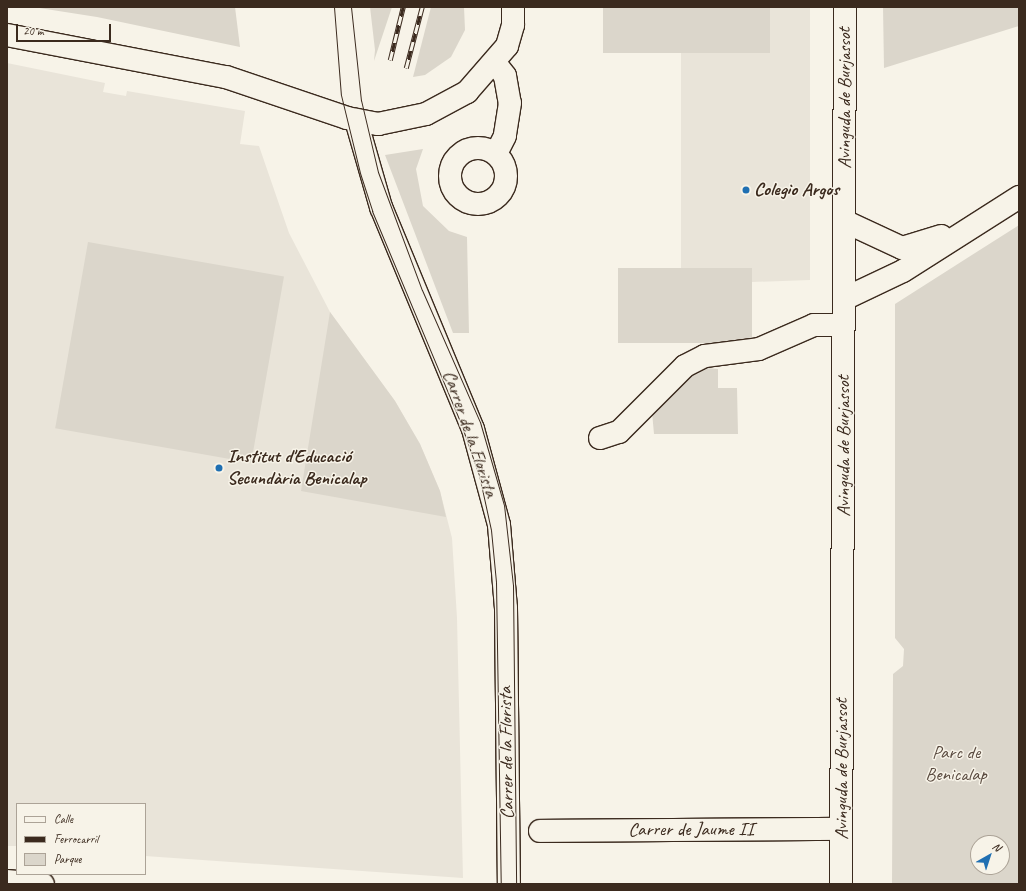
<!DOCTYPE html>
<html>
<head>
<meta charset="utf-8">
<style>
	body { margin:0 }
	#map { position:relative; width:1026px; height:891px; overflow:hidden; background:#f7f3e8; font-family:Caveat,sans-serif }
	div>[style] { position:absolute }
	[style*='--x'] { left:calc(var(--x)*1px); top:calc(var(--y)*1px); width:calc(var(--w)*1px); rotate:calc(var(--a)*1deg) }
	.built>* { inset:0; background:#e9e4d9 }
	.green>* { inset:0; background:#dbd6cb; transform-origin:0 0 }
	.roads { filter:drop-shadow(1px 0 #3b2a1e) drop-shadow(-1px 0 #3b2a1e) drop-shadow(0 1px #3b2a1e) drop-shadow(0 -1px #3b2a1e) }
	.minor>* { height:22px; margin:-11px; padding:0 11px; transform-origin:11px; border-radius:11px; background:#f7f3e8 }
	.minor>.ring { margin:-11px; padding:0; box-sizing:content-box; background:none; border:22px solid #f7f3e8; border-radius:50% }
	.major>* { height:22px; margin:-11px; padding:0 11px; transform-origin:11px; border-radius:11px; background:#f7f3e8 }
	.tram>* { height:1px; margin:-0.5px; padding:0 0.5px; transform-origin:0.5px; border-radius:0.5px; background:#3b2a1e }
	.rail>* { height:4.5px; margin-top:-2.25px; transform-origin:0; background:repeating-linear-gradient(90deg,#f7f3e8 0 9px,#3b2a1e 0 18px); box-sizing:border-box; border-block:1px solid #3b2a1e }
	.dots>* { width:11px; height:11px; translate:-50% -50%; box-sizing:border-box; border:2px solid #f7f3e8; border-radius:50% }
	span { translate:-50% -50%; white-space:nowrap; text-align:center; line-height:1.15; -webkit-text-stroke:3px #f7f3e8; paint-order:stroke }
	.street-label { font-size:19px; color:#3b2a1e }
	.poi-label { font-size:19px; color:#3b2a1e; font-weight:700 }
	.left { translate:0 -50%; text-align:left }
	.park-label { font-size:19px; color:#5b4c41 }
	.frame { position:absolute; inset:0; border:8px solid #3b2a1e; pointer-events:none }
	.legend { position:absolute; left:16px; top:803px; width:130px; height:72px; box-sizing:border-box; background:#f7f3e8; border:1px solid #aca397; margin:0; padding:5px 7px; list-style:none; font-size:12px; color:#3b2a1e }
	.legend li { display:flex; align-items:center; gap:8px; height:20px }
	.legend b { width:20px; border:1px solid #aca397 }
	.north { position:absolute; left:970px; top:835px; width:40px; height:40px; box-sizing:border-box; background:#f7f3e8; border:1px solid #aca397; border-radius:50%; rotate:39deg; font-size:11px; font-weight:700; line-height:16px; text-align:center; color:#3b2a1e }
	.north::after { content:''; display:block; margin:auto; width:14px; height:18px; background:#1f6fb2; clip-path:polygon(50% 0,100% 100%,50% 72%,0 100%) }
	.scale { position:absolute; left:16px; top:24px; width:95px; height:18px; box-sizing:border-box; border:2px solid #3b2a1e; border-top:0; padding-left:5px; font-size:12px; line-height:14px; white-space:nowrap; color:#3b2a1e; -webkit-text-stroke:3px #f7f3e8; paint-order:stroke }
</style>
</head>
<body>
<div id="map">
	<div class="built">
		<div style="clip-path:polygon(603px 7px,810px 7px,810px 280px,752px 282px,752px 338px,619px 343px,618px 268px,681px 268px,681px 53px,603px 53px)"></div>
		<div style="clip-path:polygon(7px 63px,105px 83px,103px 92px,126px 96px,127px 91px,245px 111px,240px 144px,259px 146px,289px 233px,330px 312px,395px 401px,420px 444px,440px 491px,452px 538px,457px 618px,463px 878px,145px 856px,145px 804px,17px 804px,17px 846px,7px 846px)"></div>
	</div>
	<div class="green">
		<div style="clip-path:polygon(33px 7px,235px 7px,240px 47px,97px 17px)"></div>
		<div style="clip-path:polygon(370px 7px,392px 7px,374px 61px,375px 50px)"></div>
		<div style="clip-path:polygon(431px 7px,464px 7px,465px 30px,451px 57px,425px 75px,413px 77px)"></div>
		<div style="left:603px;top:7px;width:167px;height:46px"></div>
		<div style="clip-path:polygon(883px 7px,1019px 7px,1019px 26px,884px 68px)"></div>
		<div style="clip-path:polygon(423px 149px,416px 169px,423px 206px,449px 231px,467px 237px,469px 333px,453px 333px,385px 155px)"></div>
		<div style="clip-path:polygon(evenodd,1019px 225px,1019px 884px,892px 884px,893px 674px,903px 666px,904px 649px,895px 638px,895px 304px,1019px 225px,978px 843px,1002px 843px,1002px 867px,978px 867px,978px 843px)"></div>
		<div style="left:88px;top:242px;width:199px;height:189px;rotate:10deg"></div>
		<div style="left:618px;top:268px;width:134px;height:75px"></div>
		<div style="clip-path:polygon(330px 312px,395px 401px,420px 444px,440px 491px,446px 517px,301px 491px)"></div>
		<div style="clip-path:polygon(696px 367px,718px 369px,718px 388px,737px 388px,738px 434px,654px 434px,652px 412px)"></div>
	</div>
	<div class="roads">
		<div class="minor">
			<div style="--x:7;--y:35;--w:223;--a:10.9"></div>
			<div style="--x:226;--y:77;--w:128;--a:18.7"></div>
			<div style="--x:347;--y:118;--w:32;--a:11"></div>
			<div style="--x:378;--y:124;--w:49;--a:-11.8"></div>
			<div style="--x:426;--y:114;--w:47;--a:-28.2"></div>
			<div style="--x:467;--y:92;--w:61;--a:-49"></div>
			<div style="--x:507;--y:46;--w:22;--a:-74"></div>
			<div style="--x:513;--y:25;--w:18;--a:-90"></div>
			<div style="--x:495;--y:63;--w:16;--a:52"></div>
			<div style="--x:505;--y:76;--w:27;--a:80"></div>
			<div style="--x:510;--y:103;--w:33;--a:99"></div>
			<div style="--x:505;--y:136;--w:20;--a:117"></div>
			<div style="--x:356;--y:120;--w:91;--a:74"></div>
			<div style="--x:381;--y:207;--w:240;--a:67.5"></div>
			<div style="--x:473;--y:429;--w:99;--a:74.8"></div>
			<div style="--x:499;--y:525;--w:83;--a:85.2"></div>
			<div style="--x:506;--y:608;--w:276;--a:89.4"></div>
			<div class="ring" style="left:450px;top:148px;width:34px;height:34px"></div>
			<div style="--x:844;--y:221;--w:64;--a:25"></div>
			<div style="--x:902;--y:248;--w:41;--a:-17.1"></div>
			<div style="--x:844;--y:299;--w:65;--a:-25.4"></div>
			<div style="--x:903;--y:271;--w:138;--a:-32.5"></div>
			<div style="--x:600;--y:438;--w:20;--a:-18"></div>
			<div style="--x:619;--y:432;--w:93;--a:-45"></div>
			<div style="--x:685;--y:366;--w:22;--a:-27"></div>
			<div style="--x:705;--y:356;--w:54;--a:-7.4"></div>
			<div style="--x:759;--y:349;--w:60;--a:-23.6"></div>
			<div style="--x:814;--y:325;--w:30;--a:0"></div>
			<div style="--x:540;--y:831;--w:301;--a:-0.4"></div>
			<div style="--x:7;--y:881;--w:36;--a:5"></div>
		</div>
		<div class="major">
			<div style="--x:841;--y:884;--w:877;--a:-89.74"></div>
		</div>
	</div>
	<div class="tram">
		<div style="--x:334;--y:7;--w:88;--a:85.5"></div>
		<div style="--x:341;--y:95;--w:80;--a:76.3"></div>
		<div style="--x:360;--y:173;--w:40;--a:72"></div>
		<div style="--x:372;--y:211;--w:231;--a:67.3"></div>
		<div style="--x:461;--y:424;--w:54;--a:70.6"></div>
		<div style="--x:479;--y:475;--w:56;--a:77.7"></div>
		<div style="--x:491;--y:530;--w:52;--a:84.5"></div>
		<div style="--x:496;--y:582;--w:302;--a:89.1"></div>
		<div style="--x:351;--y:7;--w:94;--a:83.9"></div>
		<div style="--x:361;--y:100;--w:74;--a:76.7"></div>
		<div style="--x:378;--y:172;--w:126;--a:69.6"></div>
		<div style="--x:422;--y:290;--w:144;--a:66.3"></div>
		<div style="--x:480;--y:422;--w:86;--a:73.9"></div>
		<div style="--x:504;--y:505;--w:81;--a:83.6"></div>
		<div style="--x:513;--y:585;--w:299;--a:89.4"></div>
	</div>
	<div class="rail">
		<div style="--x:390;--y:60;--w:55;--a:-76.2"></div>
		<div style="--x:406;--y:68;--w:63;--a:-75.3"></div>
	</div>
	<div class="dots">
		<div style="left:746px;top:190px;background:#1f6fb2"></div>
		<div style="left:219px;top:468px;background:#1f6fb2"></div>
	</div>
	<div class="street-label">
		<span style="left:845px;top:98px;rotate:-90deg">Avinguda de Burjassot</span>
		<span style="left:470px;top:434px;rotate:71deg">Carrer de la Florista</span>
		<span style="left:844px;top:446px;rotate:-90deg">Avinguda de Burjassot</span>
		<span style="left:507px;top:753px;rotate:-91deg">Carrer de la Florista</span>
		<span style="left:842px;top:769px;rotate:-90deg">Avinguda de Burjassot</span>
		<span style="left:691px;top:830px">Carrer de Jaume II</span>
	</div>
	<div class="poi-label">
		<span class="left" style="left:754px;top:190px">Colegio Argos</span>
		<span class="left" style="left:227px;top:468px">Institut d'Educació<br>Secundària Benicalap</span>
	</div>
	<div class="park-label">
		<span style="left:956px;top:764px">Parc de<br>Benicalap</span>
	</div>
	<div class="frame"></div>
	<ul class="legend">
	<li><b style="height:5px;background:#f7f3e8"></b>Calle</li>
	<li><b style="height:5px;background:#3b2a1e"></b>Ferrocarril</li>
	<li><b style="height:11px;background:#dbd6cb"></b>Parque</li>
	</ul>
	<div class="north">N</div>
	<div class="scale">20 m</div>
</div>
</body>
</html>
